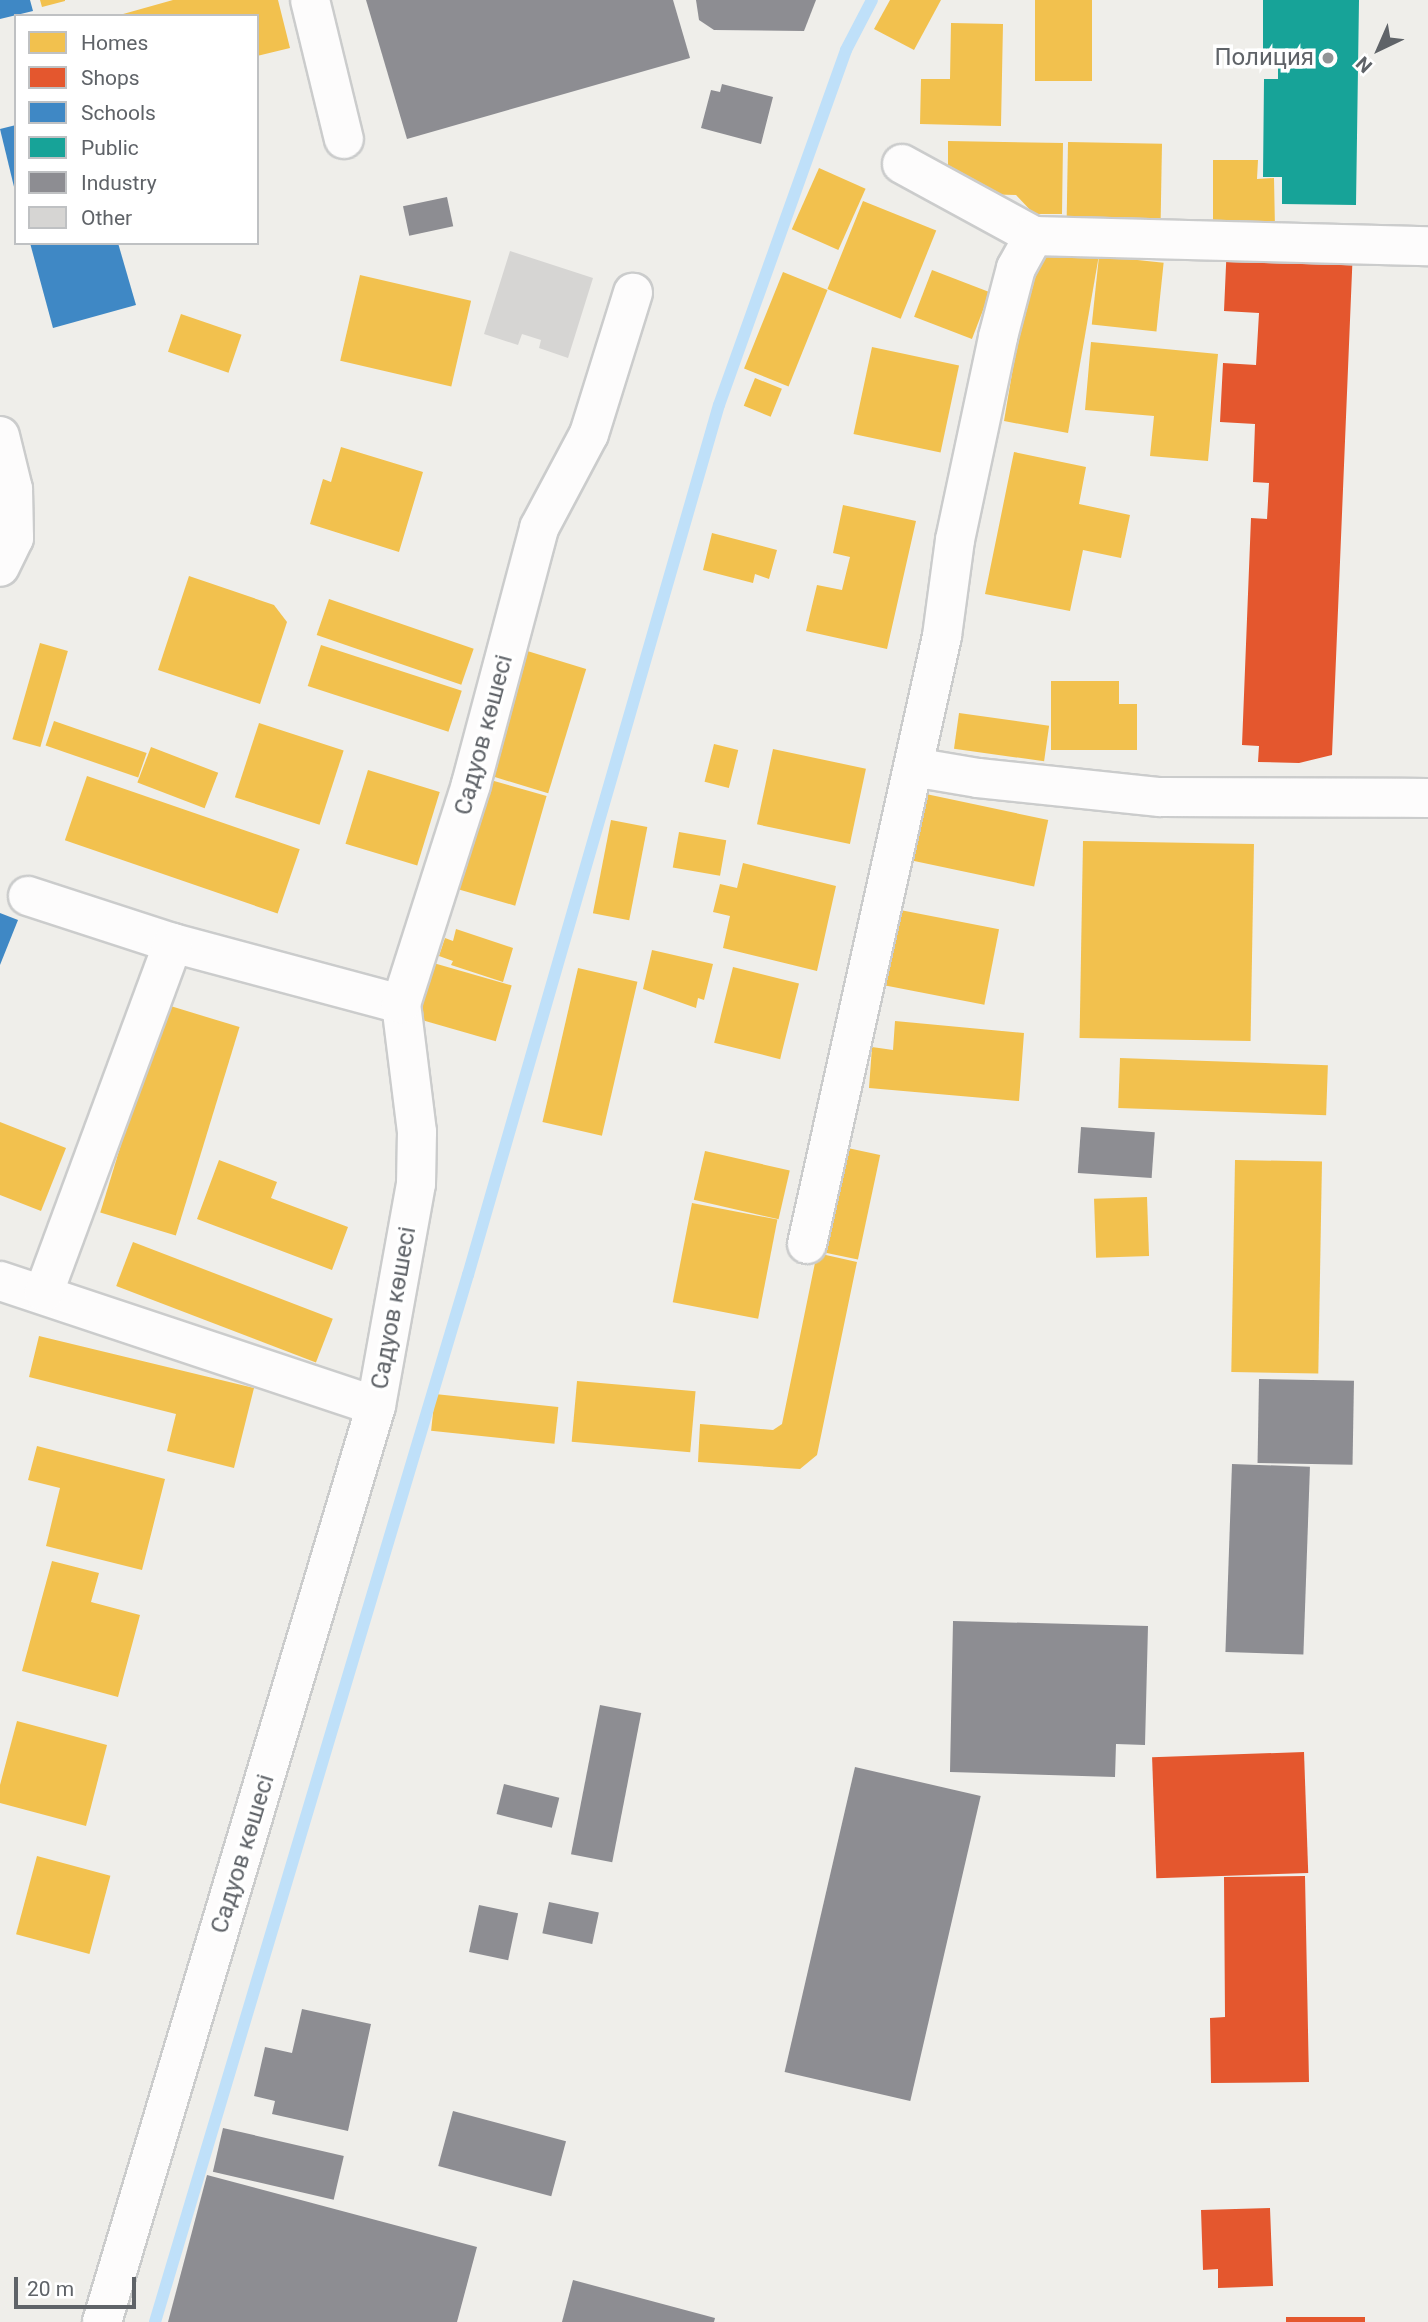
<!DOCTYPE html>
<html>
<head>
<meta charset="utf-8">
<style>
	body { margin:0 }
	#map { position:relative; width:1428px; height:2322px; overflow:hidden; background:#efeeea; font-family:Roboto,sans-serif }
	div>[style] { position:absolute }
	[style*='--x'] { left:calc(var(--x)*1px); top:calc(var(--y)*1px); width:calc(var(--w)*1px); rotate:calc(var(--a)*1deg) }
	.homes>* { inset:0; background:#f2c14e; transform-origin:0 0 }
	.shops>* { inset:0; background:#e4572e; transform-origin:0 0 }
	.schools>* { inset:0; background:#3f88c5 }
	.public>* { inset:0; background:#17a398 }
	.industry>* { inset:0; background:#8d8d92; transform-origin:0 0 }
	.stream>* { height:12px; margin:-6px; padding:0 6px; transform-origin:6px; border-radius:6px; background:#bfe0f9 }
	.building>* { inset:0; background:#d6d5d3 }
	.roads { filter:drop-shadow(2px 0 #cbcccc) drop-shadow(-2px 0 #cbcccc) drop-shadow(0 2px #cbcccc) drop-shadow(0 -2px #cbcccc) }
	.minor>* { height:38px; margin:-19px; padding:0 19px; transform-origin:19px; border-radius:19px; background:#fdfcfc }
	.dots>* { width:19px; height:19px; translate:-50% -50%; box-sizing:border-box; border:4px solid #fff; border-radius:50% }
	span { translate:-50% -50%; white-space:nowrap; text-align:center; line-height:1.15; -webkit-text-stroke:7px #fff; paint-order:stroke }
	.poi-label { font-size:24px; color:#5f6368 }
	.right { translate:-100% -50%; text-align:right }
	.street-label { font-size:24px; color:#5f6368 }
	.legend { position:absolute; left:14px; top:14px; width:245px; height:231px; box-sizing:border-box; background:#fff; border:2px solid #bfc1c3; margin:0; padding:9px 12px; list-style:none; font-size:21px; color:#5f6368 }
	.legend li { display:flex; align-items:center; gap:14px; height:35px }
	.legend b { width:35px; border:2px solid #bfc1c3 }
	.north { position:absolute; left:1344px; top:14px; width:70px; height:70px; -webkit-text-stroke:5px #fff; paint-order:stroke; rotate:224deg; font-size:19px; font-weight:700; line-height:28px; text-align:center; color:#5f6368 }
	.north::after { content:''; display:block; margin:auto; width:24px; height:32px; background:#5f6368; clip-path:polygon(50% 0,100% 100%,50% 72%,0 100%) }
	.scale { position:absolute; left:14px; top:2277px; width:122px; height:32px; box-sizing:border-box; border:4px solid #5f6368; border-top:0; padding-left:9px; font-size:21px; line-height:24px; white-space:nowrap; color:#5f6368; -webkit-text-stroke:5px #fff; paint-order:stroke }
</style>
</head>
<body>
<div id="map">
	<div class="homes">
		<div style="clip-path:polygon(40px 0,65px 0,65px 1px,42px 7px)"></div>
		<div style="clip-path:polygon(173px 0,278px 0,290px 48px,257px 56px,257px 16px,116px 16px)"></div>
		<div style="clip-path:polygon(890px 0,941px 0,914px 50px,874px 29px)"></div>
		<div style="left:1035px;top:0;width:57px;height:81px"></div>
		<div style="clip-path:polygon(951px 23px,1003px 24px,1001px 126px,920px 124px,921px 79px,950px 79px)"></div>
		<div style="clip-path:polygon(948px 141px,1063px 143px,1062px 214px,1034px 214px,1016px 195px,976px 194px,948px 186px)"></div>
		<div style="left:1068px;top:142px;width:94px;height:88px;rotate:1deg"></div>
		<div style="clip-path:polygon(1213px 160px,1258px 160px,1257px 179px,1274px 178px,1275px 229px,1213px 229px)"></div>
		<div style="left:819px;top:168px;width:51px;height:67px;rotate:24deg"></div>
		<div style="left:863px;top:201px;width:79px;height:95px;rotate:22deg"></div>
		<div style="clip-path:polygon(1052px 246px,1099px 255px,1068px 433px,1004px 421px,1030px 267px)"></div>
		<div style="left:1099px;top:256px;width:65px;height:69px;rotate:6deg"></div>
		<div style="left:932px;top:270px;width:62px;height:50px;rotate:21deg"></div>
		<div style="left:783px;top:272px;width:48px;height:104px;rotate:22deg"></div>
		<div style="left:360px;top:275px;width:114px;height:88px;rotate:13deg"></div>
		<div style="left:181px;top:314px;width:64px;height:40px;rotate:19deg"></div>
		<div style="clip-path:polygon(1091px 342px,1218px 354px,1208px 461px,1150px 456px,1154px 416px,1085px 410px)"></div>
		<div style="left:872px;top:347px;width:89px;height:89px;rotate:12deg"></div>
		<div style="left:755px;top:378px;width:29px;height:30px;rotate:22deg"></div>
		<div style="clip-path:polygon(341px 447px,423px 472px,399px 552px,310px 524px,323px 479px,331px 482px)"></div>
		<div style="clip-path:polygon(1014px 452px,1086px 467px,1079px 504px,1130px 515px,1121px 558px,1083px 550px,1070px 611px,985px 594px)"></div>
		<div style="clip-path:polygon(843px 505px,916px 521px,887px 649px,806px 631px,817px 585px,842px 590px,850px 557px,833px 553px)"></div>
		<div style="clip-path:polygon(712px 533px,777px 550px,769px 579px,755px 574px,753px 583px,703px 570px)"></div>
		<div style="clip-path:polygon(189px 576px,274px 605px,287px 622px,260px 704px,158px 670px)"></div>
		<div style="left:329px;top:599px;width:153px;height:38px;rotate:19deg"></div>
		<div style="left:40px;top:643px;width:29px;height:100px;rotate:16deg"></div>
		<div style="left:321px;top:645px;width:148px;height:43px;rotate:18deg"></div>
		<div style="left:524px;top:650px;width:65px;height:130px;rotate:17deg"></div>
		<div style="clip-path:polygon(1051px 681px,1119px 681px,1119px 704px,1137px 704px,1137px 750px,1051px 750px)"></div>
		<div style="left:959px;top:713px;width:91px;height:36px;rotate:8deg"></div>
		<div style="left:54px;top:721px;width:98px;height:26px;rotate:19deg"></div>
		<div style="left:259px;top:723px;width:89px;height:78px;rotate:18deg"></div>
		<div style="left:714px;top:744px;width:25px;height:39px;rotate:14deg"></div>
		<div style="left:151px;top:747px;width:72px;height:38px;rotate:21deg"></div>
		<div style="left:773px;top:749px;width:95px;height:77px;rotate:12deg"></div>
		<div style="left:368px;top:770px;width:75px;height:77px;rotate:17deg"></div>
		<div style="left:87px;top:776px;width:225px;height:68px;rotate:19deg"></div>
		<div style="left:487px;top:779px;width:62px;height:114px;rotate:16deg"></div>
		<div style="left:926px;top:794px;width:125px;height:68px;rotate:12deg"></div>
		<div style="left:611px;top:820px;width:37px;height:95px;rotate:11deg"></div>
		<div style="left:679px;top:832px;width:48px;height:36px;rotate:10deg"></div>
		<div style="left:1083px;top:841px;width:171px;height:197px;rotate:1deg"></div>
		<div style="clip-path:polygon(743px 863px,836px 886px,817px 971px,723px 948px,730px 916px,713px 912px,720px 884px,737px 888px)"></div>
		<div style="left:895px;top:909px;width:106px;height:77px;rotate:11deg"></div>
		<div style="clip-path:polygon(456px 929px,513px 948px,503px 982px,451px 965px,453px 961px,439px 956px,445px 938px,453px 941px)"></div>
		<div style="clip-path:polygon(652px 950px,713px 964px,704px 1000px,698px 998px,696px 1008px,643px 989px)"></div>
		<div style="left:430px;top:962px;width:85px;height:58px;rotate:16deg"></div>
		<div style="left:733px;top:967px;width:68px;height:78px;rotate:14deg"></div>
		<div style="left:578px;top:968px;width:61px;height:158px;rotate:13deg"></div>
		<div style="left:164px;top:1004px;width:79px;height:218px;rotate:17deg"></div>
		<div style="clip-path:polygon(895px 1021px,1024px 1033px,1019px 1101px,869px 1088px,872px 1047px,893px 1050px)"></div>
		<div style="left:1120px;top:1058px;width:208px;height:50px;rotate:2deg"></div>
		<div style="clip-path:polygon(0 1122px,66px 1148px,41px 1211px,0 1195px)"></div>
		<div style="left:843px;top:1147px;width:38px;height:107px;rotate:12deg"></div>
		<div style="left:705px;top:1151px;width:87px;height:50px;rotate:13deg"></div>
		<div style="clip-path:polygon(219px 1160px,277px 1182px,271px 1198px,348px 1227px,332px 1270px,197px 1219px)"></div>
		<div style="left:1235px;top:1160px;width:87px;height:212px;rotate:1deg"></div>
		<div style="left:1147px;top:1197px;width:59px;height:53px;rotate:88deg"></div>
		<div style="left:692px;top:1203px;width:87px;height:101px;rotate:11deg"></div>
		<div style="left:133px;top:1242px;width:214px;height:47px;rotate:21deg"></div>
		<div style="clip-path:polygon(817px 1253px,857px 1262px,817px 1455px,800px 1469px,698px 1462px,700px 1424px,773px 1430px,782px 1424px)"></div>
		<div style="clip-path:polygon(39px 1336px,254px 1388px,234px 1468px,167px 1451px,176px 1414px,29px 1377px)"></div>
		<div style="left:577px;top:1381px;width:119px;height:61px;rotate:5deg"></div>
		<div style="left:435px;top:1394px;width:124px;height:37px;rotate:6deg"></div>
		<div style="clip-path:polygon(37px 1446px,165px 1479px,142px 1570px,46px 1546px,60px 1488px,28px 1480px)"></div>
		<div style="clip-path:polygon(52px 1561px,99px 1573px,91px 1602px,140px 1615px,118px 1697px,22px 1671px)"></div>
		<div style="clip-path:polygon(17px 1721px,107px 1745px,86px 1826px,0 1803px,0 1785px)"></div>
		<div style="left:37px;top:1856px;width:76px;height:81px;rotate:15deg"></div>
	</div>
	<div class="shops">
		<div style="clip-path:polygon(1227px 243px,1353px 248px,1332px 755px,1299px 763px,1258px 762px,1259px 746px,1242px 745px,1251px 518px,1267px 519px,1269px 483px,1253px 482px,1255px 424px,1220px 422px,1223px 363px,1256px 365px,1259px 313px,1224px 311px)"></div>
		<div style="left:1304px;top:1752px;width:121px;height:152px;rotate:88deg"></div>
		<div style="clip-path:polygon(1305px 1876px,1309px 2082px,1211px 2083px,1210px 2018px,1225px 2017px,1224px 1877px)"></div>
		<div style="clip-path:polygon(1270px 2208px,1273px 2286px,1218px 2288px,1218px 2269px,1203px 2270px,1201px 2210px)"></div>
		<div style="left:1286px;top:2317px;width:79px;height:5px"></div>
	</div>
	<div class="schools">
		<div style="clip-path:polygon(0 0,30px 0,33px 11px,0 19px)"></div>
		<div style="clip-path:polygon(16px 125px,16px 191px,15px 191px,0 129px)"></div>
		<div style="clip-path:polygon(30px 243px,118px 243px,136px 305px,53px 328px)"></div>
		<div style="clip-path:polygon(0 913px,18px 920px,0 965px)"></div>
	</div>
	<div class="public">
		<div style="clip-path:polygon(1263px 0,1359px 0,1356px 205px,1282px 204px,1282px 177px,1263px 177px,1264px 79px,1278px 79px,1278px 61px,1263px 61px)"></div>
	</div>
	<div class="industry">
		<div style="clip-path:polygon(366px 0,673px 0,690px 58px,407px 139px)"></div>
		<div style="clip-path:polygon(696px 0,816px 0,804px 31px,714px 30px,699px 20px)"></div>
		<div style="clip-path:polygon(722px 84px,773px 97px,761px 144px,701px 128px,711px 90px,720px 92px)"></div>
		<div style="left:447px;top:197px;width:30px;height:45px;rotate:78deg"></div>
		<div style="left:1081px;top:1127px;width:74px;height:46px;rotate:4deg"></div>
		<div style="left:1259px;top:1379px;width:95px;height:84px;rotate:1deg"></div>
		<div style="left:1232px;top:1464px;width:78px;height:188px;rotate:2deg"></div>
		<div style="clip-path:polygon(953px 1621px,1148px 1626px,1145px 1745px,1116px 1744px,1115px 1777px,950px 1772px)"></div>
		<div style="left:600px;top:1705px;width:42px;height:152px;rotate:11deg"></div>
		<div style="left:855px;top:1767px;width:129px;height:313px;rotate:13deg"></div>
		<div style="left:504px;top:1784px;width:57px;height:31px;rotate:14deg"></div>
		<div style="left:549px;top:1902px;width:51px;height:32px;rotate:12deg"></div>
		<div style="left:479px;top:1905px;width:40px;height:48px;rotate:12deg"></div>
		<div style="clip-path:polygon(302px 2009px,371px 2024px,348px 2131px,272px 2114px,275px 2101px,254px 2096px,265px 2047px,292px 2053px)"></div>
		<div style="left:453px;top:2111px;width:117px;height:57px;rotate:15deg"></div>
		<div style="left:223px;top:2128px;width:124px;height:45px;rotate:13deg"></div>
		<div style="clip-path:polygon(207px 2175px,477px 2247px,457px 2322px,168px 2322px)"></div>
		<div style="clip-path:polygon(573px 2280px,715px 2318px,714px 2322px,562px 2322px)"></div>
	</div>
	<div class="stream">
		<div style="--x:155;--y:2322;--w:1093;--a:-73.36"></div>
		<div style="--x:468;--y:1275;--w:905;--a:-73.91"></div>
		<div style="--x:719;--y:405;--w:377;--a:-70.3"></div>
		<div style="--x:846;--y:50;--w:56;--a:-62.5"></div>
	</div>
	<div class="building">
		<div style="clip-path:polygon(510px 251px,593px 278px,568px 358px,539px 348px,541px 340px,522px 334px,518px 345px,484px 334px)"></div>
	</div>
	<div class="roads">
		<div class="minor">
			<div style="--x:310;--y:0;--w:143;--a:76.3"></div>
			<div style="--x:902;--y:164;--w:150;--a:28.6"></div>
			<div style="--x:1034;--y:236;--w:394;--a:1.5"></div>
			<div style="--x:0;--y:436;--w:55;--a:76.2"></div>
			<div style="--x:13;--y:489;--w:49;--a:88.8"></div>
			<div style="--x:14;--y:538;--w:32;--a:116"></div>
			<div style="--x:913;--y:767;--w:66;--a:9.6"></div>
			<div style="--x:978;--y:778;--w:183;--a:6"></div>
			<div style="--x:1160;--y:797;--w:268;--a:0.2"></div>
			<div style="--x:28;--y:896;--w:152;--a:18"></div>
			<div style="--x:173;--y:943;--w:236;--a:15"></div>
			<div style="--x:807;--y:1244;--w:623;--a:-77.48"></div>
			<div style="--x:942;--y:636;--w:97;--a:-82.3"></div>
			<div style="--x:955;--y:540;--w:208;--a:-78"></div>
			<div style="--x:998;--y:337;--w:71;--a:-75.4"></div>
			<div style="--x:1016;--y:268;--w:37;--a:-61"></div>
			<div style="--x:0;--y:1281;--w:396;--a:18.4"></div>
			<div style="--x:44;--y:1292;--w:372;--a:-69.7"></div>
			<div style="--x:102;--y:2322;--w:956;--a:-73.35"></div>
			<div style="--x:376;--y:1406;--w:226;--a:-79.8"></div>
			<div style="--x:416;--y:1184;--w:52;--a:-88.9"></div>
			<div style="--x:417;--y:1132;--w:129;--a:-97.1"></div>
			<div style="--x:401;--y:1004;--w:231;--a:-72.3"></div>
			<div style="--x:471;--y:784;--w:265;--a:-75.1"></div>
			<div style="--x:539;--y:528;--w:106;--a:-62"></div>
			<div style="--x:589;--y:434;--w:148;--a:-72.7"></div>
		</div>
	</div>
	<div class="dots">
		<div style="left:1328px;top:58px;background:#919496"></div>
	</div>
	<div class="poi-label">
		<span class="right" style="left:1314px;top:58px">Полиция</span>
	</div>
	<div class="street-label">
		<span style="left:484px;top:735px;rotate:-75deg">Садуов көшесі</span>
		<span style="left:394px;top:1308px;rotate:-80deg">Садуов көшесі</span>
		<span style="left:243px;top:1854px;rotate:-73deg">Садуов көшесі</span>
	</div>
	<ul class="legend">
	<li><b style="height:19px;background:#f2c14e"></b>Homes</li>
	<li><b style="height:19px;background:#e4572e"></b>Shops</li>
	<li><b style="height:19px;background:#3f88c5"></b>Schools</li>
	<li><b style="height:19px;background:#17a398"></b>Public</li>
	<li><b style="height:19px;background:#8d8d92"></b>Industry</li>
	<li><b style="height:19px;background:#d6d5d3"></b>Other</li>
	</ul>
	<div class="north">N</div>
	<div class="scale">20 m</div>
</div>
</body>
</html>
